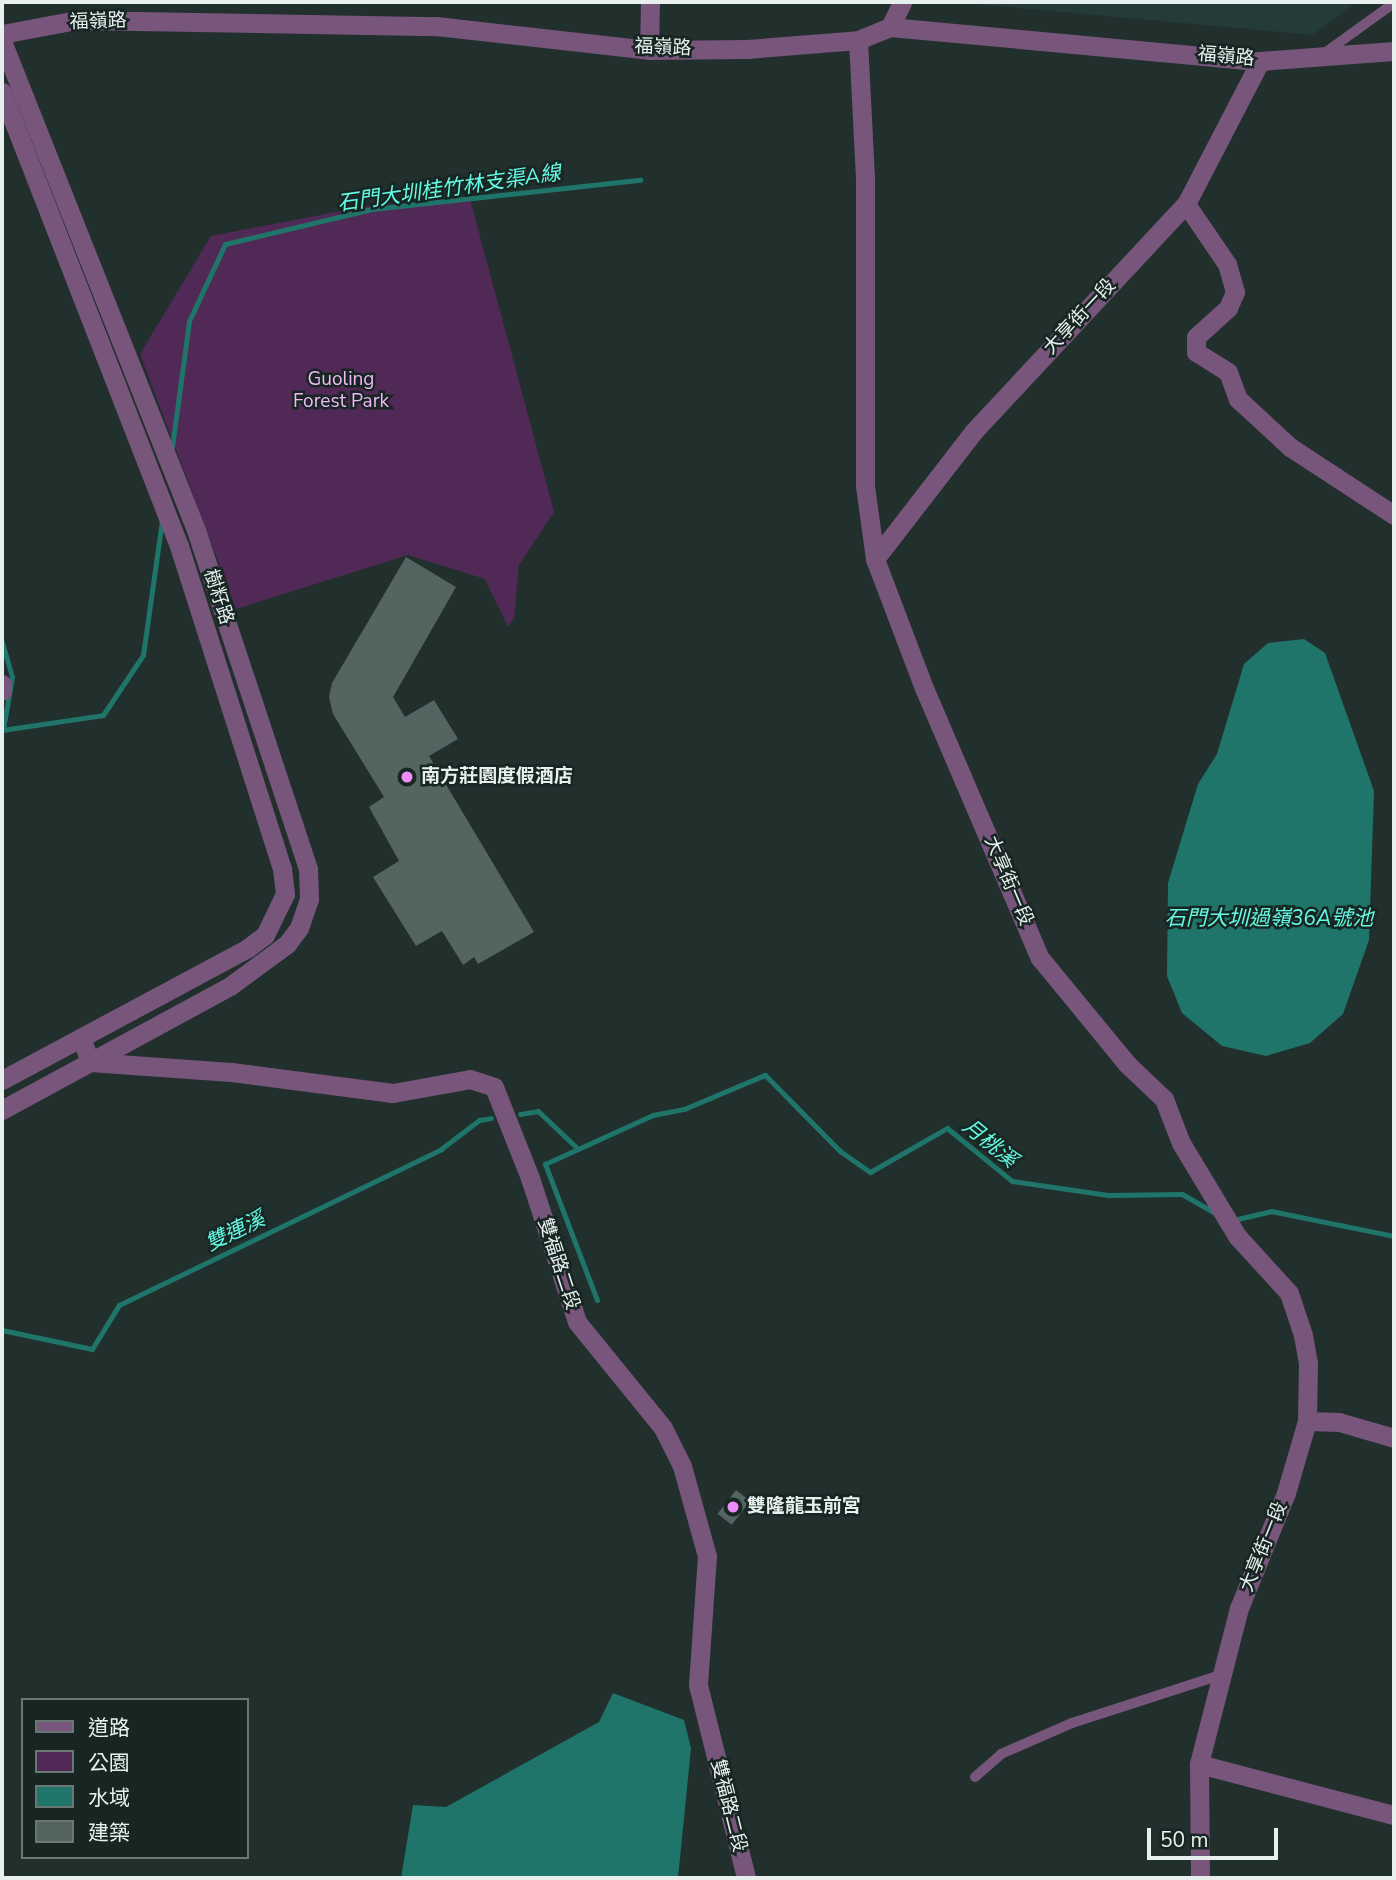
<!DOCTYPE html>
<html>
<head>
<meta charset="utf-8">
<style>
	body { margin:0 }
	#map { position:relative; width:1396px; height:1880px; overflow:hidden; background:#212f2d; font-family:"Nunito Sans","Noto Sans TC",sans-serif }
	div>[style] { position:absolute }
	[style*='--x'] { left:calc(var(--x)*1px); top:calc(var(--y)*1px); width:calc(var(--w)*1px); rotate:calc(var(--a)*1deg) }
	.built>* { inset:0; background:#243b37 }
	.green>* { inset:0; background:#512956 }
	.water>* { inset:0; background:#1f7569 }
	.stream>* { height:5px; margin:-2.5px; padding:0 2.5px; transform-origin:2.5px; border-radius:2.5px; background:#1f7569 }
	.building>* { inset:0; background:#546461; transform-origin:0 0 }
	.lane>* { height:10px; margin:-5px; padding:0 5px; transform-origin:5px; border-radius:5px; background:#78557b }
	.street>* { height:19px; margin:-9.5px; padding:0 9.5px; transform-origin:9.5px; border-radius:9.5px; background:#78557b }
	.dots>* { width:19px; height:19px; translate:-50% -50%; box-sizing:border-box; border:4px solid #172623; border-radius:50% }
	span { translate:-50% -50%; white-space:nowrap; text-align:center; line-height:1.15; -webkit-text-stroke:5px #172623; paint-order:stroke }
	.street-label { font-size:19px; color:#e7f0ee }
	.park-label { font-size:19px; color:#f0b7f6 }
	.poi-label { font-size:19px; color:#e7f0ee; font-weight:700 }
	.left { translate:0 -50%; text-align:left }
	.water-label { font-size:21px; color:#63f9e3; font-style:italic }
	.frame { position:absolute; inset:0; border:4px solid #e7f0ee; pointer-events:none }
	.legend { position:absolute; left:21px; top:1698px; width:228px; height:161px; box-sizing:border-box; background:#172623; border:2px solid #6a7774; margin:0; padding:9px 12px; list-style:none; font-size:21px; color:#e7f0ee }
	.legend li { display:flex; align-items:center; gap:14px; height:35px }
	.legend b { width:35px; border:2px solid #6a7774 }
	.scale { position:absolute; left:1147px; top:1828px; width:131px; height:32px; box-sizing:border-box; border:4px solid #e7f0ee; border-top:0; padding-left:9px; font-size:21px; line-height:24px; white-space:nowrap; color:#e7f0ee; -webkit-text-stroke:5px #172623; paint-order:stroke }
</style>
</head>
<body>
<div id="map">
	<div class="built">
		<div style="clip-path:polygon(952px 2px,1357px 2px,1313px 35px)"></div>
	</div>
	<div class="green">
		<div style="clip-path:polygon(470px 199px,554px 512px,519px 565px,514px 618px,508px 627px,485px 579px,408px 555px,236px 609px,140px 354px,211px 236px,367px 206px)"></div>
	</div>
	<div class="water">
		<div style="clip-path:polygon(1304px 639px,1325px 653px,1374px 791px,1369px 940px,1343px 1014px,1310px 1043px,1266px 1056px,1222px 1046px,1182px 1013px,1167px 976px,1168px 883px,1198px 784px,1217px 754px,1244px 664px,1268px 643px)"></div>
		<div style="clip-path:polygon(613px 1693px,684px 1720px,691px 1748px,678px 1878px,401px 1878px,413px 1805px,446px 1807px,599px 1722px)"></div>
	</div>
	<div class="stream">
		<div style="--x:172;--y:447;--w:127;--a:-82.3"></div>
		<div style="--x:189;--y:321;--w:85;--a:-64.9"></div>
		<div style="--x:225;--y:244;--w:151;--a:-13.4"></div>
		<div style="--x:372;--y:209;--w:270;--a:-6.2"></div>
		<div style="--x:2;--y:642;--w:36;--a:74"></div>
		<div style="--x:12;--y:677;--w:53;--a:99.8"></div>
		<div style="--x:2;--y:730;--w:102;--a:-8.4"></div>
		<div style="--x:103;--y:715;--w:72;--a:-56.3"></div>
		<div style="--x:143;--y:655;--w:137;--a:-82"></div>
		<div style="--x:520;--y:1114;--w:18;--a:-9"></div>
		<div style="--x:538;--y:1111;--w:52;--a:43.5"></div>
		<div style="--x:1233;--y:1220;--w:39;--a:-13"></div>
		<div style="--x:1271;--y:1211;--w:126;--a:11.5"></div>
		<div style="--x:597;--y:1300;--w:146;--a:-110.9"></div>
		<div style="--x:545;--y:1164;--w:119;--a:-24.4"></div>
		<div style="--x:653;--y:1115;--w:32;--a:-11"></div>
		<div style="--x:684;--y:1109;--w:88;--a:-22.8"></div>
		<div style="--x:765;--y:1075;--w:107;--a:45.4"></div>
		<div style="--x:840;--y:1151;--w:37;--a:35"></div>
		<div style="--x:870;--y:1172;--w:89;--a:-29.7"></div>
		<div style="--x:947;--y:1128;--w:84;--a:39.2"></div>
		<div style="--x:1012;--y:1181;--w:97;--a:8.3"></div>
		<div style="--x:1108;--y:1195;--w:74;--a:-0.8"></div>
		<div style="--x:1182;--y:1194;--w:38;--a:30"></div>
		<div style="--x:2;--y:1330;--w:92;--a:11.9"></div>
		<div style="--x:92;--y:1349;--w:52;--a:-58.5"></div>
		<div style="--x:119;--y:1305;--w:358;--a:-25.8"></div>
		<div style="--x:441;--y:1149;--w:48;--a:-37.3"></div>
		<div style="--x:479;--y:1120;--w:12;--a:-9"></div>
	</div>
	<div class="building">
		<div style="clip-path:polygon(406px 557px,456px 587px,393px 697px,405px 717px,434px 700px,458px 739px,429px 756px,534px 932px,478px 964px,474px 957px,463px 965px,442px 931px,416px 946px,373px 877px,399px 861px,369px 807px,384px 797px,333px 714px,329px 697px,332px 683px)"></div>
		<div style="left:736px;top:1490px;width:18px;height:30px;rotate:38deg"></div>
	</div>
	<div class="lane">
		<div style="--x:1326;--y:52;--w:84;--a:-35.8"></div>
		<div style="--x:975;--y:1777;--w:35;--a:-41"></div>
		<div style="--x:1001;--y:1754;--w:77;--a:-23.6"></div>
		<div style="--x:1072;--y:1723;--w:157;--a:-17.9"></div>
	</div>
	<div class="street">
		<div style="--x:890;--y:27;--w:28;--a:-64"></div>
		<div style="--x:2;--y:34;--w:76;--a:-10.6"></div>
		<div style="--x:77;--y:20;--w:359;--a:1"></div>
		<div style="--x:436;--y:26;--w:214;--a:6.4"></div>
		<div style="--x:649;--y:50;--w:98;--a:-0.6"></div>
		<div style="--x:747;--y:49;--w:111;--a:-4.6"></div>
		<div style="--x:858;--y:40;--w:35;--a:-22"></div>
		<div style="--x:890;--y:27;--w:372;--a:5.3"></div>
		<div style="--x:1260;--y:61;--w:134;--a:-4.3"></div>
		<div style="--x:858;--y:40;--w:138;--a:87.1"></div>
		<div style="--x:865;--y:178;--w:308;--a:90"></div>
		<div style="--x:865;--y:486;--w:74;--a:82.2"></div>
		<div style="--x:875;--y:559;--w:138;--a:69.2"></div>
		<div style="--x:924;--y:688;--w:294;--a:66.8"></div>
		<div style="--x:1040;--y:958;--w:137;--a:50.6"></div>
		<div style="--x:1127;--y:1064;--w:51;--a:43.4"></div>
		<div style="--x:1164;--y:1099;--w:47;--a:68.9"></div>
		<div style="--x:1181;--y:1143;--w:109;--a:58.9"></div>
		<div style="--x:1237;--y:1236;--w:77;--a:47.6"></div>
		<div style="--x:1289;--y:1293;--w:44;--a:71.6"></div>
		<div style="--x:1303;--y:1335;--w:27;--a:80"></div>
		<div style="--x:1308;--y:1362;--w:59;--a:91"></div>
		<div style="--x:1307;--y:1421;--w:75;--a:106.3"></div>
		<div style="--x:1286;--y:1493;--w:124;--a:112.2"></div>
		<div style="--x:1239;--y:1608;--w:161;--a:104.4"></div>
		<div style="--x:1199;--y:1764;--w:114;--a:89.5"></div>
		<div style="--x:2;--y:41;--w:526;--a:68.36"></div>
		<div style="--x:196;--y:530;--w:357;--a:71.7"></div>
		<div style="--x:308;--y:869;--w:30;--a:88"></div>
		<div style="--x:309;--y:899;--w:31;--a:109"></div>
		<div style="--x:299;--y:928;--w:20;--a:127"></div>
		<div style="--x:287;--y:944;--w:71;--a:143.6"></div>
		<div style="--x:230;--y:986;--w:260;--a:151.5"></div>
		<div style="--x:649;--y:50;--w:48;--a:-88.8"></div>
		<div style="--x:2;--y:92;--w:487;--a:68.7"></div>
		<div style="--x:179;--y:546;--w:339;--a:72.3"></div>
		<div style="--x:282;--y:869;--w:25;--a:83"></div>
		<div style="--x:285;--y:894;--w:46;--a:116"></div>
		<div style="--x:265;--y:935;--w:21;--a:143"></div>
		<div style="--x:248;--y:948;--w:279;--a:151.8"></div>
		<div style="--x:1186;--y:204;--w:73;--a:55.7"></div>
		<div style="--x:1227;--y:264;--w:29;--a:74"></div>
		<div style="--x:1235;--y:292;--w:17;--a:114"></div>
		<div style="--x:1228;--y:308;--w:43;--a:137.8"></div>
		<div style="--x:1196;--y:337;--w:15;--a:90"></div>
		<div style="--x:1196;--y:352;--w:38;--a:32"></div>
		<div style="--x:1228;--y:372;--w:29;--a:70"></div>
		<div style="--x:1238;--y:399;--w:71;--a:42.7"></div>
		<div style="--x:1290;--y:447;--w:124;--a:33.2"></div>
		<div style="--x:875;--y:559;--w:162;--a:-52.3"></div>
		<div style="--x:974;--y:431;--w:311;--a:-47"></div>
		<div style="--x:1186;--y:204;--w:161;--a:-62.6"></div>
		<div style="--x:2;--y:684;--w:7;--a:90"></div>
		<div style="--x:82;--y:1040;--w:23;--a:70"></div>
		<div style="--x:90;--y:1062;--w:141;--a:4.1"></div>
		<div style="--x:231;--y:1072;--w:163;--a:7.4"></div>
		<div style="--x:393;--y:1093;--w:78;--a:-10.3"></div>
		<div style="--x:470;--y:1079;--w:25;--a:18"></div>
		<div style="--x:494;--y:1087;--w:98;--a:68.4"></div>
		<div style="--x:530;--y:1178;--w:151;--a:71.9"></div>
		<div style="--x:577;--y:1322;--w:136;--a:50.9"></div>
		<div style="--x:663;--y:1428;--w:42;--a:63.4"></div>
		<div style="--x:682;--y:1466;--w:93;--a:74.5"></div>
		<div style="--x:707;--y:1556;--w:129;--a:94"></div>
		<div style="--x:698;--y:1685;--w:199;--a:76"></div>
		<div style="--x:1307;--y:1421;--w:32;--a:2"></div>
		<div style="--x:1339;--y:1422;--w:57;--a:16.2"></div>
		<div style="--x:1199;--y:1764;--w:202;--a:14.7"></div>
	</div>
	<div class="dots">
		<div style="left:407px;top:777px;background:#ee8cf9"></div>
		<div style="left:733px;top:1507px;background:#ee8cf9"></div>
	</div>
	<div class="street-label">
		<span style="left:98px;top:22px;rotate:-2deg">福嶺路</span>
		<span style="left:663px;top:48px;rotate:2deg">福嶺路</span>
		<span style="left:1226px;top:57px;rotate:5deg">福嶺路</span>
		<span style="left:1080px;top:317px;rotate:-47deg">大享街一段</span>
		<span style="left:218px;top:597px;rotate:72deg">樹籽路</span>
		<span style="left:1008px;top:881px;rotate:67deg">大享街一段</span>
		<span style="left:558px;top:1264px;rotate:72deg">雙福路二段</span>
		<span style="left:1264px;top:1547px;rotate:-68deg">大享街一段</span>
		<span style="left:728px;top:1806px;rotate:76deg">雙福路二段</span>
	</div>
	<div class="park-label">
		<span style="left:341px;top:391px">Guoling<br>Forest Park</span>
	</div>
	<div class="poi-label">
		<span class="left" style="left:421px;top:777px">南方莊園度假酒店</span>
		<span class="left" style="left:747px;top:1507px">雙隆龍玉前宮</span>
	</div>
	<div class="water-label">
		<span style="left:449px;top:188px;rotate:-8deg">石門大圳桂竹林支渠A線</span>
		<span style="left:1269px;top:918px">石門大圳過嶺36A號池</span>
		<span style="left:990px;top:1143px;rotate:39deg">月桃溪</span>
		<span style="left:235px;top:1231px;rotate:-26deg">雙連溪</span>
	</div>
	<div class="frame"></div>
	<ul class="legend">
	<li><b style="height:9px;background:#78557b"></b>道路</li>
	<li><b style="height:19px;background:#512956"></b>公園</li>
	<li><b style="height:19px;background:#1f7569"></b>水域</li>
	<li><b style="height:19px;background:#546461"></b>建築</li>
	</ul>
	<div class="scale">50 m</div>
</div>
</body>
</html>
